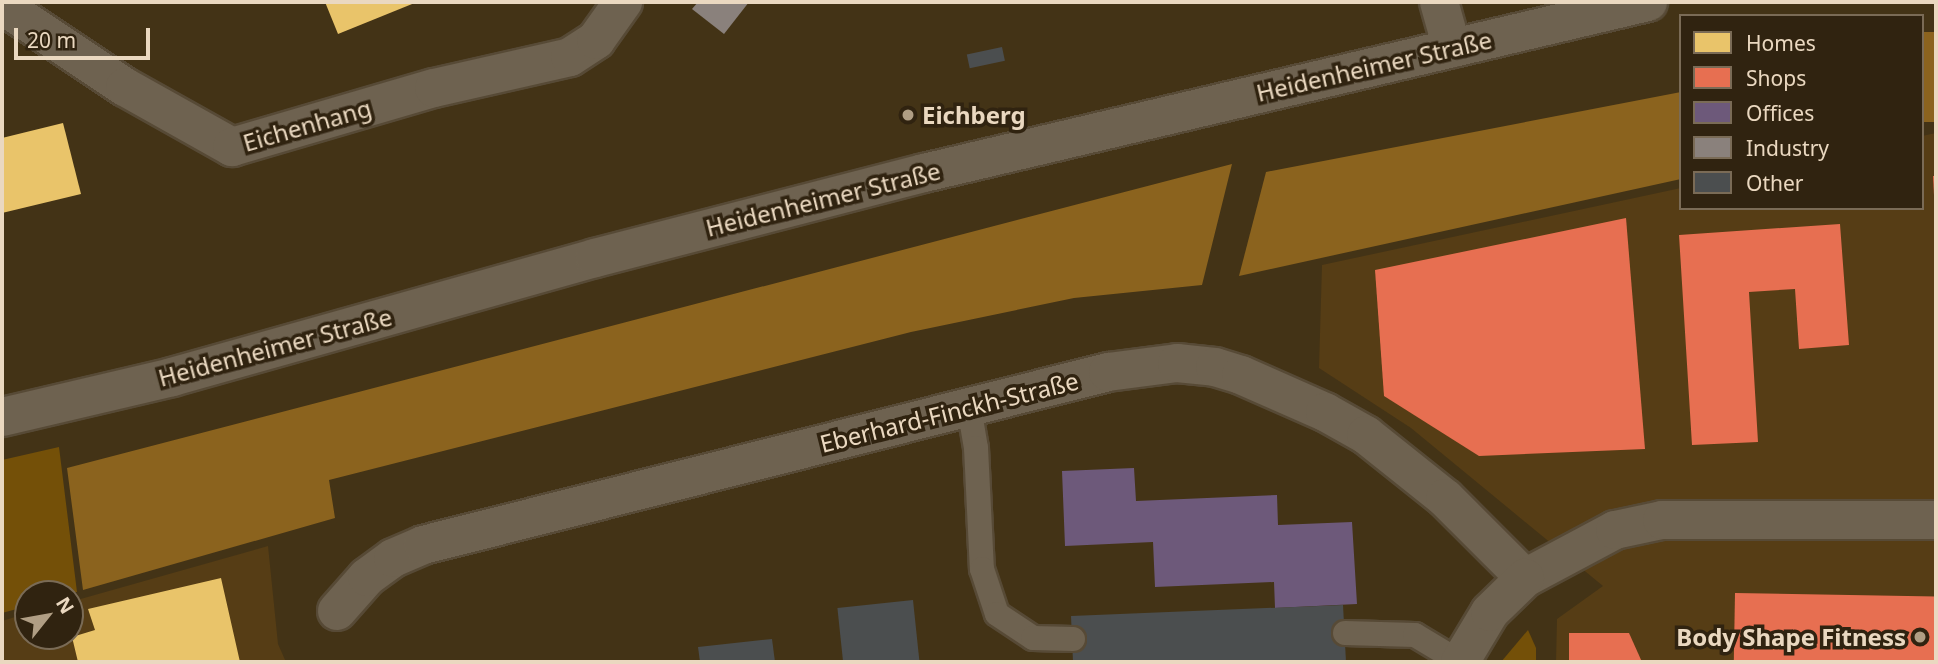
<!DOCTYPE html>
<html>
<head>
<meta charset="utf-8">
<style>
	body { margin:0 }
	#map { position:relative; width:1938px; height:664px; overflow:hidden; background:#433316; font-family:"Noto Sans",sans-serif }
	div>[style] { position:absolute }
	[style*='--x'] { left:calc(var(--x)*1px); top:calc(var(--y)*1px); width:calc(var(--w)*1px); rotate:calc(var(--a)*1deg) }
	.built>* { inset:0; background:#563d15 }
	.green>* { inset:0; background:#745008 }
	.forest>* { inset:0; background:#8b631e; transform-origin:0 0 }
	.homes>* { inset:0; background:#e9c46a }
	.shops>* { inset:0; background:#e76f51; transform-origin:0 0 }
	.offices>* { inset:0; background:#6d597a }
	.industry>* { inset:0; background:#8a817c }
	.building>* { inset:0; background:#4b4e4f; transform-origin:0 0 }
	.roads { filter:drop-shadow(2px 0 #574a36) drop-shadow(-2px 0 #574a36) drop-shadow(0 2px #574a36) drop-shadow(0 -2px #574a36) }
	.service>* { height:24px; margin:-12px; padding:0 12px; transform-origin:12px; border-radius:12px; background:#6e6250 }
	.minor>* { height:38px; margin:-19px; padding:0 19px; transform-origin:19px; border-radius:19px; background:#6e6250 }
	.secondary>* { height:38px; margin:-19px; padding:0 19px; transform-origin:19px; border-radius:19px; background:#6e6250 }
	.dots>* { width:19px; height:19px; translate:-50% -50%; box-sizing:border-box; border:4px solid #302310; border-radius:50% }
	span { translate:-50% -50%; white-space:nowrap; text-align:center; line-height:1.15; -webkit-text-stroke:7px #302310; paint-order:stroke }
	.street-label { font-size:24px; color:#ead8c0 }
	.poi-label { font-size:24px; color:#ead8c0; font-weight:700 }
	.left { translate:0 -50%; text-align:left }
	.right { translate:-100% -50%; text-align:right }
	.frame { position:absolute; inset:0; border:4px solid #ead8c0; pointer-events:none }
	.legend { position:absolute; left:1679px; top:14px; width:245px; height:196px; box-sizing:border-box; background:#302310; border:2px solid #7a6b56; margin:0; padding:9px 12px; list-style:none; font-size:21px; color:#ead8c0 }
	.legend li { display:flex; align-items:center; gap:14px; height:35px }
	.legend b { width:35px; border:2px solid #7a6b56 }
	.north { position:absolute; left:14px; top:580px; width:70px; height:70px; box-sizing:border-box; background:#302310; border:2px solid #7a6b56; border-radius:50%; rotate:59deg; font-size:19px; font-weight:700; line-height:28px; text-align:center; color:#ead8c0 }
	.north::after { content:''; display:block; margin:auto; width:24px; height:32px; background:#b09e84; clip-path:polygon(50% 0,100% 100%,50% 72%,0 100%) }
	.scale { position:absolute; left:14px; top:28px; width:136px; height:32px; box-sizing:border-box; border:4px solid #ead8c0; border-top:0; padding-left:9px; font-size:21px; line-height:24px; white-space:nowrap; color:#ead8c0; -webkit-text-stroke:5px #302310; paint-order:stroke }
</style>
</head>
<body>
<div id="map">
	<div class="built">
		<div style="clip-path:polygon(1936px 133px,1936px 662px,1556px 662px,1557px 619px,1603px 586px,1411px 428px,1319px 368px,1322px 265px,1681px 188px,1681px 208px,1922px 208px,1922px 136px)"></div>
		<div style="clip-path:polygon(268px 546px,278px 644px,286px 662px,2px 662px,2px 621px,28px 613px,28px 636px,70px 636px,70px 602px)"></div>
	</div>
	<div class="green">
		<div style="clip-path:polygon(59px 447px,77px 592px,28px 594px,28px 606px,2px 613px,2px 460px)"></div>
		<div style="clip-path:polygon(1528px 630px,1536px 648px,1536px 662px,1501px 662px)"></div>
	</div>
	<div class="forest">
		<div style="left:1936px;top:32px;width:90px;height:15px;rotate:90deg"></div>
		<div style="clip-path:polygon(1681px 92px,1681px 179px,1239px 276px,1266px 172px)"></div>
		<div style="clip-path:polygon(1232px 164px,1202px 285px,1074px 298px,911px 332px,329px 480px,335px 518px,83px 590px,67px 468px)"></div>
	</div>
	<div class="homes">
		<div style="clip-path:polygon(325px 2px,417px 2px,338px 34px)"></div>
		<div style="clip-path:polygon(63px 123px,81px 194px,2px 213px,2px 138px)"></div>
		<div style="clip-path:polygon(221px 578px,240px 662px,78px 662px,72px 637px,95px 630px,88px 609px)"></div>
	</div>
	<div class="shops">
		<div style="clip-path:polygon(1933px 176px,1936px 176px,1936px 195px,1934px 195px)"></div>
		<div style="clip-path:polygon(1626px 218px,1645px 449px,1479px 456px,1384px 396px,1375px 270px)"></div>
		<div style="clip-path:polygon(1840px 224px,1849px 345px,1799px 349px,1795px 289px,1749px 292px,1758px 442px,1692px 445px,1679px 235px)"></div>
		<div style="left:1735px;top:593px;width:201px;height:69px;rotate:1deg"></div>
		<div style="clip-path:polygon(1569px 633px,1629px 633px,1642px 662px,1569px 662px)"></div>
	</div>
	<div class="offices">
		<div style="clip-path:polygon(1134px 468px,1136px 501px,1277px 495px,1278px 525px,1352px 522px,1357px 604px,1275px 608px,1274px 582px,1155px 587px,1153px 542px,1065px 546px,1062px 471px)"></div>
	</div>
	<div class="industry">
		<div style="clip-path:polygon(698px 2px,749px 2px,724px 34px,692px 9px)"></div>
	</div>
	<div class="building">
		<div style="left:1002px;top:47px;width:14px;height:36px;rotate:78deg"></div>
		<div style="left:913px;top:600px;width:62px;height:76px;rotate:84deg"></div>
		<div style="clip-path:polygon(1343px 605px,1346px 662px,1073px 662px,1071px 616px)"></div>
		<div style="clip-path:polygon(772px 639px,775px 662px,700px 662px,698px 647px)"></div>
	</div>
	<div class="roads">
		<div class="service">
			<div style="--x:969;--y:407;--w:42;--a:80.3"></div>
			<div style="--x:976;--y:448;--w:121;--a:87.2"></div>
			<div style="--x:982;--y:569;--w:47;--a:71.6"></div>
			<div style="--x:997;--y:614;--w:43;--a:33.7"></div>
			<div style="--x:1033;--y:638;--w:40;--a:1.4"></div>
			<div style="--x:1345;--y:633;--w:70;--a:1.6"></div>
			<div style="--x:1415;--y:635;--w:52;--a:31"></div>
		</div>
		<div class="minor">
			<div style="--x:1439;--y:2;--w:48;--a:74.2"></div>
			<div style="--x:2;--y:5;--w:148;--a:33.7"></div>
			<div style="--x:125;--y:87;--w:123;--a:29.3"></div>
			<div style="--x:232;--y:147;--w:210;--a:-16.3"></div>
			<div style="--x:434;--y:88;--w:139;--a:-12.8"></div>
			<div style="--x:570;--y:57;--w:31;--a:-33"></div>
			<div style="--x:596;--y:40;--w:47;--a:-54.6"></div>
			<div style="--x:337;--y:611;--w:45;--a:-48.6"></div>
			<div style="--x:367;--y:577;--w:32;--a:-36"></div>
			<div style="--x:393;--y:558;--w:33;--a:-23"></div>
			<div style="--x:423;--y:545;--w:707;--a:-14.17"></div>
			<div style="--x:1108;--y:372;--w:70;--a:-7.4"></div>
			<div style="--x:1177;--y:363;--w:38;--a:6"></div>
			<div style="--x:1215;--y:367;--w:27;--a:17"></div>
			<div style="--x:1241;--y:375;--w:92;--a:23.8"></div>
			<div style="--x:1325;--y:412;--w:47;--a:29.3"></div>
			<div style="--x:1366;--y:435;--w:101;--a:38.6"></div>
			<div style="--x:1445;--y:498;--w:113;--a:45"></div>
			<div style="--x:1525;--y:578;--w:102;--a:-28.1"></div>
			<div style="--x:1615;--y:530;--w:48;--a:-12"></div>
			<div style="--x:1662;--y:520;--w:274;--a:0"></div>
			<div style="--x:1460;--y:662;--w:58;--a:-59"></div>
			<div style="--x:1490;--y:612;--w:49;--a:-44.2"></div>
		</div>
		<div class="secondary">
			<div style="--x:2;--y:417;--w:175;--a:-13.2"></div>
			<div style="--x:172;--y:377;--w:439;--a:-15.7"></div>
			<div style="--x:595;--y:258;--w:340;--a:-14.5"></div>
			<div style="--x:924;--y:173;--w:744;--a:-13.29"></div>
		</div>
	</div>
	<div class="dots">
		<div style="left:908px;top:115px;background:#b09e84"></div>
		<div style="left:1920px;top:637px;background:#b09e84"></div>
	</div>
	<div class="street-label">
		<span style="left:1374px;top:66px;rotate:-13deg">Heidenheimer Straße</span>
		<span style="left:307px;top:125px;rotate:-16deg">Eichenhang</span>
		<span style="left:823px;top:199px;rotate:-14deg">Heidenheimer Straße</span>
		<span style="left:275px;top:347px;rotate:-15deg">Heidenheimer Straße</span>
		<span style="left:949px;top:412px;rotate:-14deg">Eberhard-Finckh-Straße</span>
	</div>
	<div class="poi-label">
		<span class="left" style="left:922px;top:115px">Eichberg</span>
		<span class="right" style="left:1906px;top:637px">Body Shape Fitness</span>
	</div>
	<div class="frame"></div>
	<ul class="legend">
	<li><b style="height:19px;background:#e9c46a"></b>Homes</li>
	<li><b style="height:19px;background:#e76f51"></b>Shops</li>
	<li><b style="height:19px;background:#6d597a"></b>Offices</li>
	<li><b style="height:19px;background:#8a817c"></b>Industry</li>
	<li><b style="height:19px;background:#4b4e4f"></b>Other</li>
	</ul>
	<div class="north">N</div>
	<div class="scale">20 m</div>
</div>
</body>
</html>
